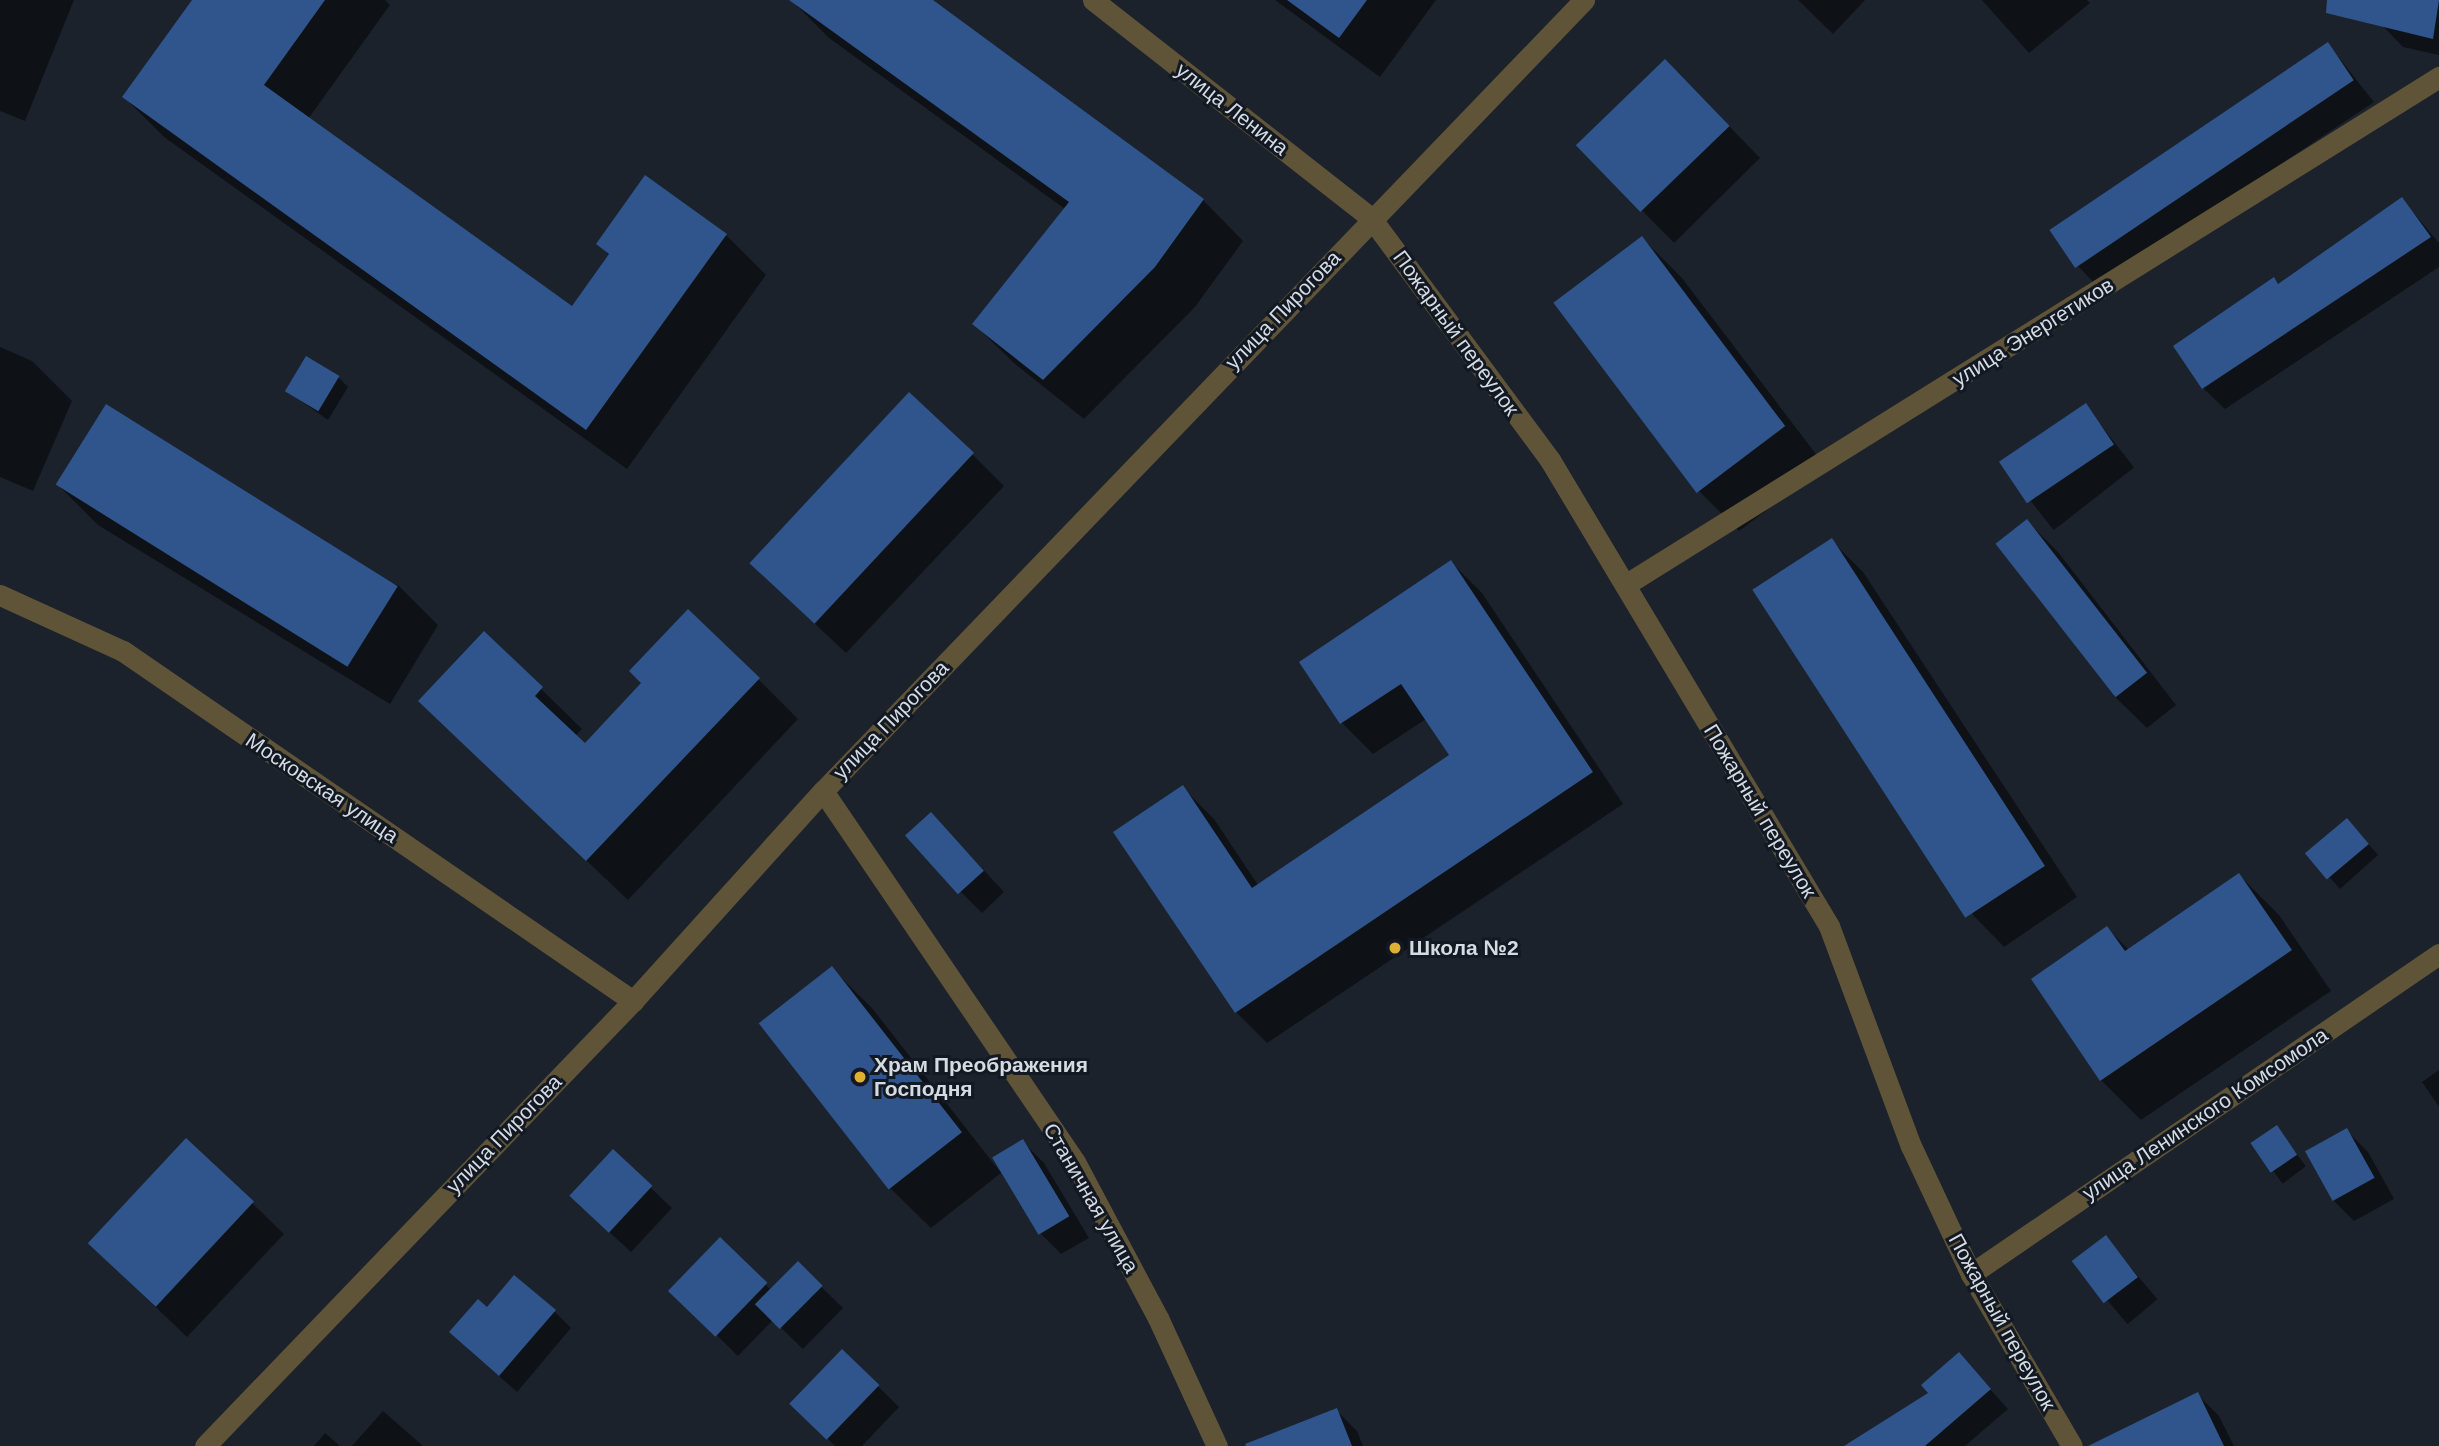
<!DOCTYPE html>
<html>
<head>
<meta charset="utf-8">
<style>
	body { margin:0 }
	#map { position:relative; width:2439px; height:1446px; overflow:hidden; background:#1b222c; font-family:Arial,sans-serif }
	div>[style] { position:absolute }
	[style*='--x'] { left:calc(var(--x)*1px); top:calc(var(--y)*1px); width:calc(var(--w)*1px); rotate:calc(var(--a)*1deg) }
	.shadow>* { inset:0; background:#0007; transform-origin:0 0 }
	.building>* { inset:0; background:#2f558c; transform-origin:0 0 }
	.minor>* { height:21px; margin:-10.5px; padding:0 10.5px; transform-origin:10.5px; border-radius:10.5px; background:#605438 }
	.dots>* { width:19px; height:19px; translate:-50% -50%; box-sizing:border-box; border:4px solid #121923; border-radius:50% }
	span { translate:-50% -50%; white-space:nowrap; text-align:center; line-height:1.15; -webkit-text-stroke:6px #121923; paint-order:stroke }
	.street-label { font-size:21px; color:#d6dbe2 }
	.poi-label { font-size:21px; color:#d6dbe2; font-weight:700 }
	.left { translate:0 -50%; text-align:left }
</style>
</head>
<body>
<div id="map">
	<div class="shadow">
		<div style="clip-path:polygon(0 0,74px 0,25px 121px,0 111px)"></div>
		<div style="clip-path:polygon(194px 0,385px 0,390px 5px,308px 119px,572px 309px,610px 256px,598px 244px,726px 235px,766px 275px,627px 469px,164px 137px,124px 97px)"></div>
		<div style="clip-path:polygon(791px 0,930px 0,1203px 200px,1243px 241px,1195px 307px,1084px 419px,1015px 364px,974px 324px,1065px 209px,829px 38px)"></div>
		<div style="clip-path:polygon(1275px 0,1436px 0,1380px 77px)"></div>
		<div style="clip-path:polygon(1798px 0,1865px 0,1833px 34px)"></div>
		<div style="clip-path:polygon(1982px 0,2087px 0,2090px 3px,2029px 53px)"></div>
		<div style="clip-path:polygon(2388px 0,2439px 0,2439px 55px,2403px 47px,2382px 25px)"></div>
		<div style="clip-path:polygon(2328px 44px,2374px 102px,2097px 286px,2076px 264px)"></div>
		<div style="clip-path:polygon(1697px 93px,1760px 158px,1674px 243px,1579px 146px)"></div>
		<div style="clip-path:polygon(2402px 199px,2439px 243px,2439px 267px,2225px 409px,2203px 388px,2175px 346px,2274px 279px,2280px 285px)"></div>
		<div style="clip-path:polygon(1642px 238px,1682px 278px,1825px 466px,1739px 531px,1699px 491px)"></div>
		<div style="clip-path:polygon(0 347px,32px 361px,72px 401px,33px 491px,0 477px)"></div>
		<div style="clip-path:polygon(338px 377px,348px 387px,328px 420px,287px 391px)"></div>
		<div style="left:2086px;top:406px;width:78px;height:102px;rotate:52deg"></div>
		<div style="clip-path:polygon(972px 454px,1004px 486px,846px 653px,783px 594px)"></div>
		<div style="clip-path:polygon(58px 485px,398px 585px,438px 625px,390px 704px,98px 525px)"></div>
		<div style="clip-path:polygon(2027px 521px,2058px 552px,2176px 705px,2147px 728px,2115px 697px)"></div>
		<div style="clip-path:polygon(1832px 541px,1863px 572px,2077px 897px,2004px 947px,1973px 915px)"></div>
		<div style="clip-path:polygon(1451px 562px,1482px 593px,1623px 804px,1267px 1043px,1236px 1012px,1183px 788px,1214px 819px,1258px 885px,1451px 756px,1426px 719px,1373px 754px,1342px 723px,1301px 663px)"></div>
		<div style="clip-path:polygon(485px 634px,582px 729px,575px 736px,586px 745px,644px 684px,758px 679px,798px 719px,628px 900px,461px 741px)"></div>
		<div style="clip-path:polygon(2357px 831px,2378px 855px,2340px 889px,2309px 854px)"></div>
		<div style="clip-path:polygon(952px 836px,1004px 892px,982px 913px,961px 892px)"></div>
		<div style="clip-path:polygon(2239px 875px,2279px 915px,2331px 991px,2141px 1120px,2101px 1080px,2107px 928px,2129px 950px)"></div>
		<div style="clip-path:polygon(831px 968px,872px 1008px,1001px 1173px,931px 1228px,890px 1188px,761px 1023px)"></div>
		<div style="clip-path:polygon(2439px 1070px,2439px 1107px,2422px 1082px)"></div>
		<div style="left:2277px;top:1128px;width:48px;height:29px;rotate:53deg"></div>
		<div style="clip-path:polygon(2347px 1131px,2368px 1152px,2394px 1199px,2354px 1221px,2333px 1200px)"></div>
		<div style="clip-path:polygon(1023px 1142px,1044px 1163px,1089px 1238px,1061px 1254px,1040px 1233px,995px 1158px)"></div>
		<div style="clip-path:polygon(613px 1152px,672px 1208px,631px 1252px,593px 1217px)"></div>
		<div style="clip-path:polygon(252px 1203px,284px 1234px,187px 1337px,121px 1274px)"></div>
		<div style="left:2106px;top:1238px;width:80px;height:39px;rotate:50deg"></div>
		<div style="clip-path:polygon(720px 1239px,772px 1291px,798px 1264px,843px 1308px,803px 1349px,773px 1320px,738px 1356px,692px 1311px)"></div>
		<div style="clip-path:polygon(488px 1310px,554px 1311px,571px 1328px,517px 1392px,468px 1349px)"></div>
		<div style="clip-path:polygon(842px 1351px,899px 1407px,862px 1446px,835px 1446px,792px 1404px)"></div>
		<div style="clip-path:polygon(1959px 1355px,2008px 1409px,1965px 1446px,1854px 1446px,1930px 1393px)"></div>
		<div style="clip-path:polygon(2198px 1395px,2219px 1416px,2234px 1446px,2119px 1446px)"></div>
		<div style="clip-path:polygon(1336px 1410px,1357px 1431px,1363px 1446px,1292px 1446px)"></div>
		<div style="clip-path:polygon(383px 1411px,423px 1446px,352px 1446px)"></div>
		<div style="clip-path:polygon(325px 1433px,340px 1446px,314px 1446px)"></div>
	</div>
	<div class="building">
		<div style="clip-path:polygon(192px 0,325px 0,264px 85px,572px 306px,609px 254px,596px 244px,645px 175px,727px 234px,586px 430px,122px 97px)"></div>
		<div style="clip-path:polygon(789px 0,933px 0,1204px 199px,1155px 267px,1043px 380px,972px 324px,1069px 202px)"></div>
		<div style="clip-path:polygon(1287px 0,1367px 0,1339px 38px)"></div>
		<div style="clip-path:polygon(2327px 0,2439px 0,2433px 39px,2326px 13px)"></div>
		<div style="left:2328px;top:42px;width:46px;height:336px;rotate:56deg"></div>
		<div style="left:1665px;top:59px;width:93px;height:124px;rotate:46deg"></div>
		<div style="clip-path:polygon(2402px 197px,2431px 237px,2202px 389px,2173px 346px,2274px 277px,2278px 284px)"></div>
		<div style="left:1642px;top:236px;width:238px;height:111px;rotate:53deg"></div>
		<div style="left:306px;top:356px;width:39px;height:41px;rotate:31deg"></div>
		<div style="left:909px;top:392px;width:89px;height:234px;rotate:43deg"></div>
		<div style="left:2086px;top:403px;width:50px;height:105px;rotate:56deg"></div>
		<div style="left:106px;top:404px;width:344px;height:95px;rotate:32deg"></div>
		<div style="left:2027px;top:519px;width:195px;height:40px;rotate:52deg"></div>
		<div style="left:1832px;top:538px;width:391px;height:95px;rotate:57deg"></div>
		<div style="clip-path:polygon(1451px 560px,1593px 772px,1235px 1013px,1113px 832px,1183px 785px,1252px 888px,1449px 755px,1401px 684px,1340px 724px,1299px 662px)"></div>
		<div style="clip-path:polygon(688px 609px,760px 678px,586px 861px,418px 701px,484px 631px,543px 687px,535px 696px,585px 743px,641px 683px,629px 671px)"></div>
		<div style="left:931px;top:812px;width:79px;height:35px;rotate:48deg"></div>
		<div style="left:2347px;top:818px;width:34px;height:55px;rotate:50deg"></div>
		<div style="clip-path:polygon(2239px 873px,2292px 950px,2100px 1081px,2031px 979px,2107px 926px,2125px 951px)"></div>
		<div style="left:832px;top:966px;width:211px;height:93px;rotate:52deg"></div>
		<div style="left:2277px;top:1125px;width:36px;height:32px;rotate:56deg"></div>
		<div style="left:2347px;top:1128px;width:57px;height:48px;rotate:61deg"></div>
		<div style="left:186px;top:1138px;width:93px;height:144px;rotate:43deg"></div>
		<div style="left:1023px;top:1139px;width:90px;height:36px;rotate:59deg"></div>
		<div style="left:613px;top:1149px;width:54px;height:64px;rotate:43deg"></div>
		<div style="left:2106px;top:1235px;width:53px;height:43px;rotate:53deg"></div>
		<div style="left:720px;top:1237px;width:66px;height:75px;rotate:44deg"></div>
		<div style="left:798px;top:1261px;width:35px;height:61px;rotate:45deg"></div>
		<div style="clip-path:polygon(514px 1275px,556px 1310px,499px 1376px,449px 1332px,478px 1299px,487px 1307px)"></div>
		<div style="left:842px;top:1349px;width:52px;height:76px;rotate:44deg"></div>
		<div style="clip-path:polygon(1959px 1352px,1991px 1389px,1925px 1446px,1844px 1446px,1928px 1393px,1921px 1385px)"></div>
		<div style="clip-path:polygon(2198px 1392px,2224px 1446px,2088px 1446px)"></div>
		<div style="clip-path:polygon(1337px 1408px,1352px 1446px,1246px 1446px,1245px 1444px)"></div>
	</div>
	<div class="minor">
		<div style="--x:1093;--y:0;--w:353;--a:38.1"></div>
		<div style="--x:1371;--y:218;--w:301;--a:53.5"></div>
		<div style="--x:1550;--y:460;--w:543;--a:59.09"></div>
		<div style="--x:1829;--y:926;--w:235;--a:69.6"></div>
		<div style="--x:1911;--y:1146;--w:141;--a:64.9"></div>
		<div style="--x:1971;--y:1274;--w:199;--a:59.6"></div>
		<div style="--x:1625;--y:585;--w:960;--a:-31.97"></div>
		<div style="--x:0;--y:595;--w:135;--a:24.5"></div>
		<div style="--x:123;--y:651;--w:619;--a:34.46"></div>
		<div style="--x:823;--y:791;--w:448;--a:55.8"></div>
		<div style="--x:1075;--y:1162;--w:177;--a:62"></div>
		<div style="--x:1158;--y:1318;--w:141;--a:65.3"></div>
		<div style="--x:1971;--y:1274;--w:567;--a:-34.36"></div>
		<div style="--x:205;--y:1446;--w:617;--a:-46.12"></div>
		<div style="--x:633;--y:1001;--w:283;--a:-47.9"></div>
		<div style="--x:823;--y:791;--w:1098;--a:-46.11"></div>
	</div>
	<div class="dots">
		<div style="left:1395px;top:948px;background:#deb133"></div>
		<div style="left:860px;top:1077px;background:#deb133"></div>
	</div>
	<div class="street-label">
		<span style="left:1232px;top:109px;rotate:38deg">улица Ленина</span>
		<span style="left:1283px;top:310px;rotate:-46deg">улица Пирогова</span>
		<span style="left:2033px;top:332px;rotate:-32deg">улица Энергетиков</span>
		<span style="left:1456px;top:333px;rotate:54deg">Пожарный переулок</span>
		<span style="left:891px;top:720px;rotate:-46deg">улица Пирогова</span>
		<span style="left:322px;top:788px;rotate:34deg">Московская улица</span>
		<span style="left:1760px;top:811px;rotate:59deg">Пожарный переулок</span>
		<span style="left:2205px;top:1114px;rotate:-34deg">улица Ленинского Комсомола</span>
		<span style="left:504px;top:1134px;rotate:-46deg">улица Пирогова</span>
		<span style="left:1091px;top:1198px;rotate:60deg">Станичная улица</span>
		<span style="left:2002px;top:1322px;rotate:61deg">Пожарный переулок</span>
	</div>
	<div class="poi-label">
		<span class="left" style="left:1409px;top:948px">Школа №2</span>
		<span class="left" style="left:874px;top:1077px">Храм Преображения<br>Господня</span>
	</div>
</div>
</body>
</html>
